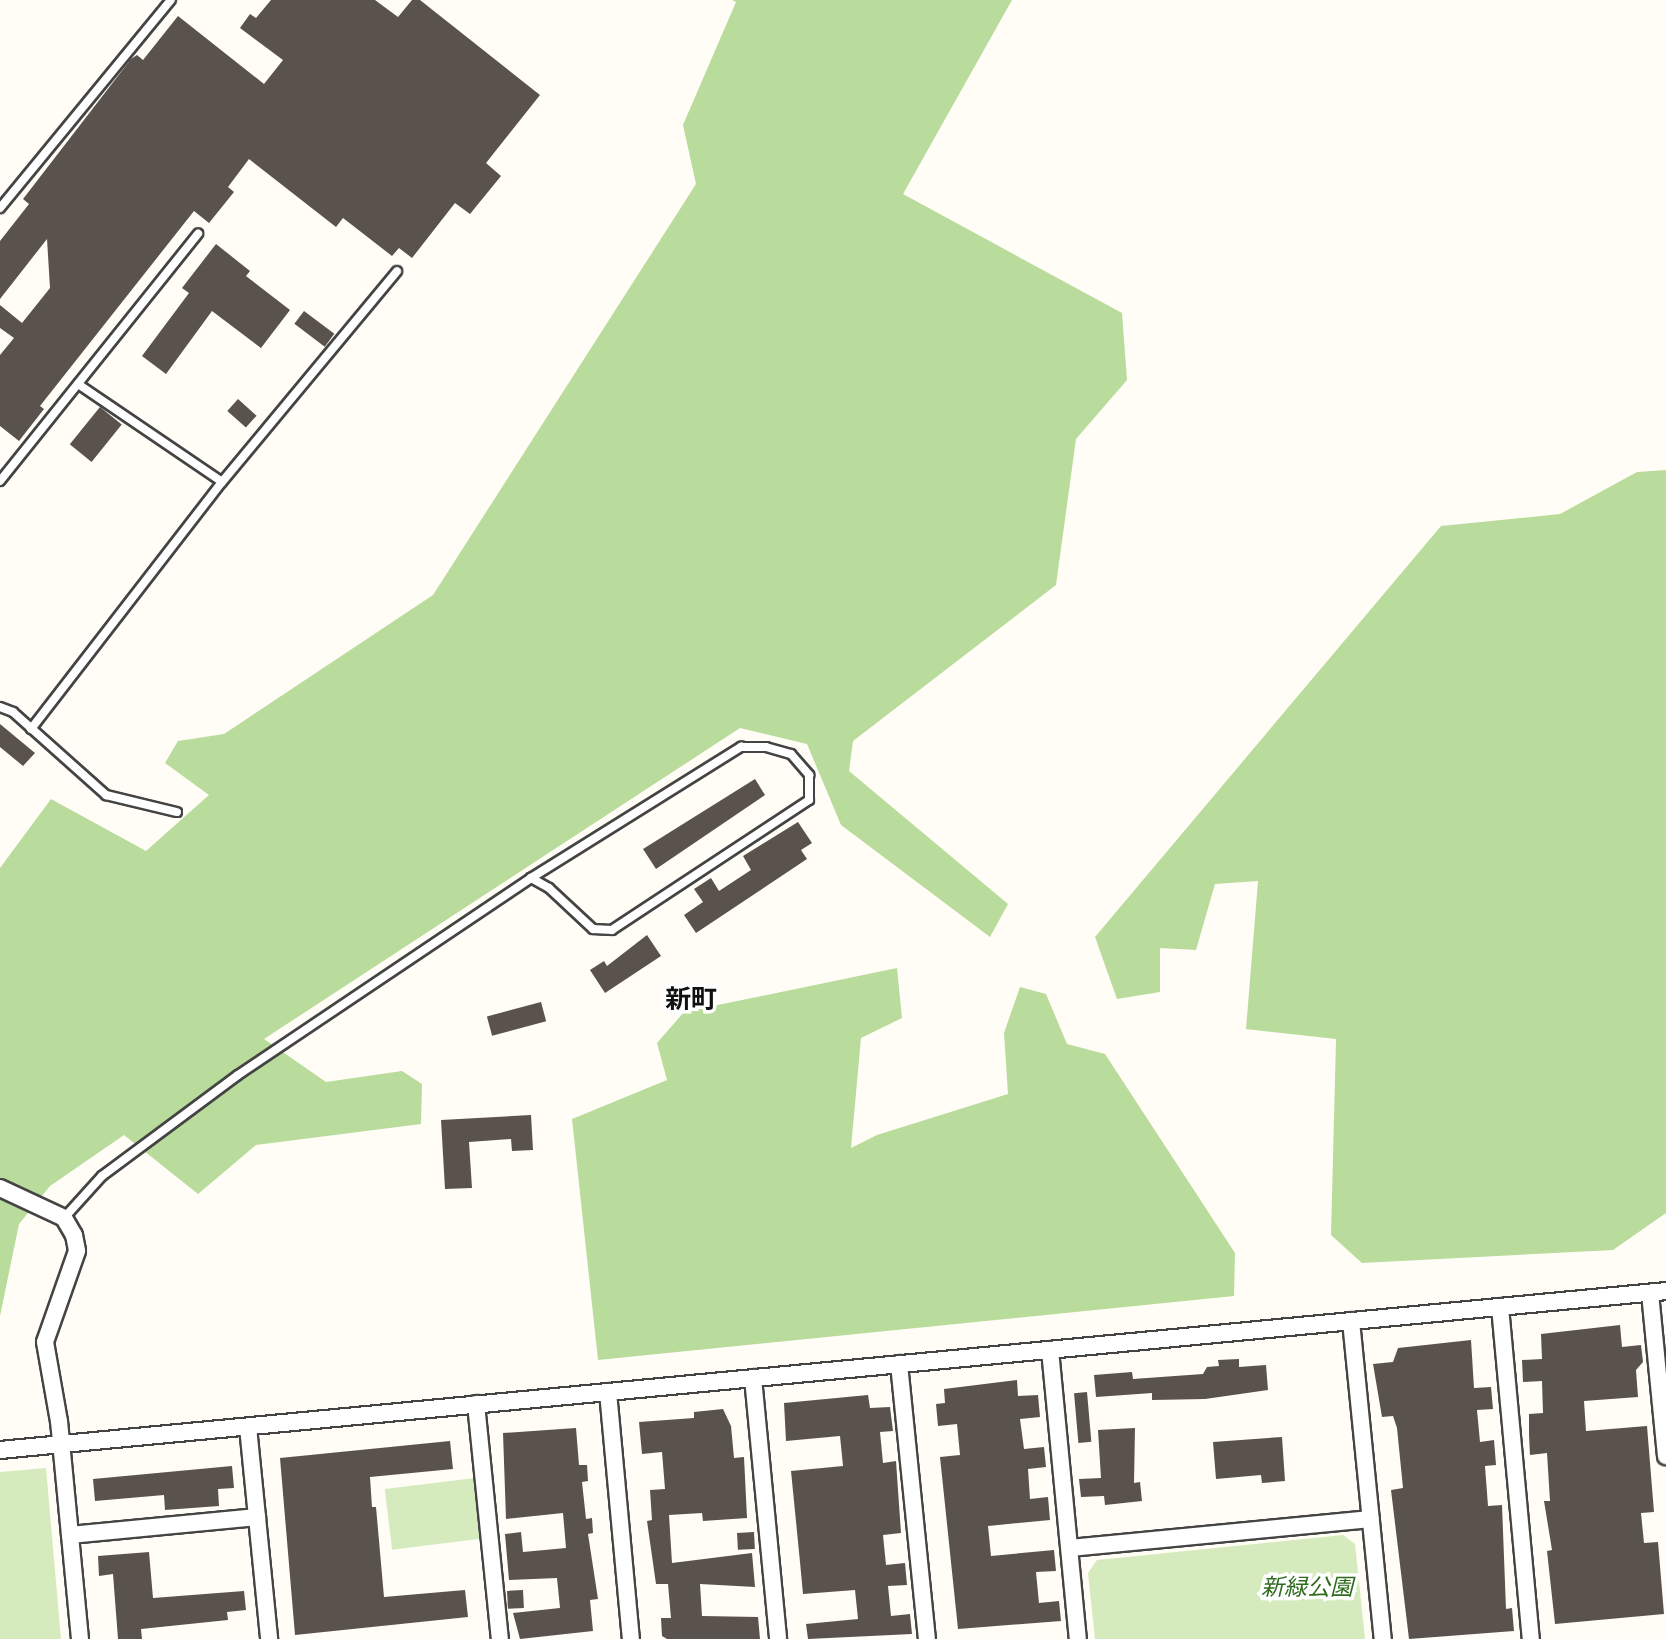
<!DOCTYPE html>
<html>
<head>
<meta charset="utf-8">
<style>
	body { margin:0 }
	#map { position:relative; width:1666px; height:1639px; overflow:hidden; background:#fffdf5; font-family:Spectral,"Noto Sans JP",serif }
	div>[style] { position:absolute }
	[style*='--x'] { left:calc(var(--x)*1px); top:calc(var(--y)*1px); width:calc(var(--w)*1px); rotate:calc(var(--a)*1deg) }
	.green>* { inset:0; background:#d5ebbd; transform-origin:0 0 }
	.forest>* { inset:0; background:#b9dc9c }
	.building>* { inset:0; background:#5a524d; transform-origin:0 0 }
	.roads { filter:drop-shadow(2px 0 #444) drop-shadow(-2px 0 #444) drop-shadow(0 2px #444) drop-shadow(0 -2px #444) }
	.service>* { height:8px; margin:-4px; padding:0 4px; transform-origin:4px; border-radius:4px; background:#fff }
	.minor>* { height:16px; margin:-8px; padding:0 8px; transform-origin:8px; border-radius:8px; background:#fff }
	span { translate:-50% -50%; white-space:nowrap; text-align:center; line-height:1.15; -webkit-text-stroke:7px #fff; paint-order:stroke }
	.park-label { font-size:23px; color:#2f6b1f; font-style:italic }
	.quarter-label { font-size:26px; color:#111; font-weight:700 }
</style>
</head>
<body>
<div id="map">
	<div class="green">
		<div style="clip-path:polygon(46px 1468px,61px 1639px,0 1639px,0 1472px)"></div>
		<div style="left:475px;top:1478px;width:61px;height:91px;rotate:83deg"></div>
		<div style="clip-path:polygon(1343px 1535px,1355px 1544px,1365px 1639px,1095px 1639px,1088px 1573px,1097px 1560px)"></div>
	</div>
	<div class="forest">
		<div style="clip-path:polygon(732px 0,1012px 0,903px 194px,1122px 313px,1127px 380px,1076px 439px,1056px 585px,853px 741px,849px 771px,1008px 904px,990px 937px,841px 825px,807px 744px,740px 728px,264px 1039px,326px 1082px,402px 1071px,422px 1084px,421px 1124px,256px 1145px,198px 1194px,124px 1135px,50px 1186px,19px 1224px,0 1316px,0 868px,51px 799px,146px 851px,209px 795px,165px 763px,178px 741px,224px 734px,433px 595px,696px 184px,683px 125px,736px 2px)"></div>
		<div style="clip-path:polygon(1666px 470px,1666px 1213px,1613px 1250px,1362px 1263px,1331px 1235px,1336px 1039px,1246px 1029px,1258px 881px,1215px 884px,1196px 950px,1160px 948px,1160px 992px,1117px 999px,1095px 937px,1441px 526px,1560px 514px,1637px 472px)"></div>
		<div style="clip-path:polygon(897px 968px,902px 1018px,861px 1038px,851px 1148px,877px 1135px,1008px 1094px,1004px 1033px,1020px 987px,1046px 994px,1067px 1044px,1105px 1054px,1235px 1253px,1234px 1296px,598px 1360px,572px 1119px,667px 1080px,657px 1043px,684px 1012px)"></div>
	</div>
	<div class="building">
		<div style="clip-path:polygon(271px 0,375px 0,398px 17px,412px 0,420px 0,540px 95px,486px 163px,501px 176px,470px 214px,455px 203px,412px 258px,399px 248px,392px 256px,343px 218px,336px 227px,249px 159px,228px 187px,234px 192px,209px 223px,194px 211px,40px 406px,44px 409px,19px 441px,0 426px,0 355px,14px 338px,0 328px,0 305px,22px 323px,50px 288px,47px 239px,0 299px,0 241px,29px 204px,23px 199px,131px 59px,137px 55px,143px 60px,178px 16px,264px 84px,283px 60px,240px 28px,250px 14px,256px 18px)"></div>
		<div style="clip-path:polygon(216px 244px,250px 271px,246px 276px,290px 310px,261px 348px,212px 311px,166px 374px,142px 356px,189px 293px,182px 288px)"></div>
		<div style="left:304px;top:311px;width:38px;height:16px;rotate:37deg"></div>
		<div style="left:238px;top:399px;width:25px;height:16px;rotate:42deg"></div>
		<div style="left:100px;top:407px;width:28px;height:48px;rotate:39deg"></div>
		<div style="clip-path:polygon(0 724px,35px 753px,23px 766px,0 747px)"></div>
		<div style="clip-path:polygon(755px 779px,765px 795px,656px 869px,643px 849px)"></div>
		<div style="clip-path:polygon(798px 822px,812px 843px,801px 850px,807px 859px,696px 933px,684px 915px,703px 902px,694px 889px,711px 878px,719px 891px,751px 870px,743px 856px)"></div>
		<div style="clip-path:polygon(647px 935px,661px 956px,605px 993px,590px 970px,604px 961px,607px 966px)"></div>
		<div style="left:541px;top:1002px;width:20px;height:56px;rotate:75deg"></div>
		<div style="clip-path:polygon(531px 1115px,533px 1150px,512px 1151px,511px 1139px,469px 1142px,472px 1188px,445px 1189px,441px 1120px)"></div>
		<div style="clip-path:polygon(1620px 1325px,1622px 1347px,1641px 1345px,1643px 1362px,1636px 1370px,1638px 1397px,1584px 1401px,1586px 1431px,1647px 1426px,1654px 1512px,1641px 1513px,1644px 1543px,1658px 1542px,1664px 1614px,1555px 1624px,1547px 1551px,1552px 1550px,1544px 1501px,1550px 1501px,1547px 1453px,1530px 1455px,1529px 1435px,1529px 1414px,1543px 1413px,1542px 1381px,1523px 1382px,1522px 1360px,1542px 1359px,1541px 1334px)"></div>
		<div style="clip-path:polygon(1471px 1340px,1474px 1388px,1491px 1387px,1493px 1409px,1477px 1410px,1480px 1442px,1494px 1440px,1496px 1465px,1485px 1466px,1488px 1506px,1502px 1505px,1506px 1609px,1512px 1608px,1514px 1631px,1409px 1639px,1391px 1490px,1403px 1488px,1397px 1428px,1393px 1416px,1382px 1417px,1373px 1364px,1393px 1362px,1398px 1348px)"></div>
		<div style="clip-path:polygon(1239px 1359px,1239px 1367px,1266px 1365px,1268px 1390px,1205px 1399px,1152px 1400px,1152px 1393px,1096px 1397px,1094px 1375px,1132px 1372px,1133px 1379px,1203px 1374px,1207px 1367px,1219px 1366px,1218px 1360px)"></div>
		<div style="clip-path:polygon(1017px 1380px,1018px 1396px,1038px 1395px,1040px 1417px,1020px 1419px,1024px 1449px,1044px 1447px,1046px 1467px,1028px 1469px,1030px 1499px,1048px 1497px,1050px 1520px,988px 1526px,991px 1556px,1054px 1550px,1056px 1571px,1036px 1572px,1039px 1603px,1059px 1601px,1061px 1621px,958px 1629px,940px 1457px,960px 1455px,957px 1424px,938px 1426px,936px 1404px,945px 1403px,944px 1389px)"></div>
		<div style="left:1087px;top:1392px;width:50px;height:13px;rotate:85deg"></div>
		<div style="clip-path:polygon(868px 1395px,870px 1408px,890px 1407px,893px 1431px,880px 1432px,883px 1463px,896px 1461px,901px 1533px,883px 1535px,886px 1565px,905px 1563px,907px 1585px,888px 1586px,891px 1616px,910px 1614px,912px 1634px,808px 1639px,806px 1624px,858px 1619px,855px 1590px,803px 1594px,800px 1562px,791px 1471px,843px 1466px,840px 1436px,786px 1441px,784px 1403px)"></div>
		<div style="clip-path:polygon(723px 1409px,731px 1426px,734px 1458px,744px 1457px,747px 1518px,703px 1521px,702px 1513px,669px 1515px,672px 1563px,752px 1553px,755px 1587px,700px 1584px,702px 1616px,758px 1617px,760px 1639px,667px 1639px,662px 1636px,661px 1618px,671px 1618px,668px 1584px,656px 1584px,647px 1521px,652px 1520px,650px 1490px,665px 1489px,662px 1452px,642px 1454px,639px 1422px,694px 1418px,694px 1412px)"></div>
		<div style="clip-path:polygon(576px 1428px,579px 1465px,587px 1465px,588px 1481px,582px 1482px,586px 1519px,592px 1518px,593px 1533px,588px 1534px,598px 1599px,590px 1600px,593px 1631px,520px 1639px,513px 1613px,560px 1608px,557px 1578px,509px 1580px,505px 1534px,521px 1532px,523px 1552px,566px 1548px,563px 1513px,506px 1519px,503px 1433px)"></div>
		<div style="clip-path:polygon(1135px 1428px,1134px 1483px,1140px 1482px,1142px 1501px,1105px 1505px,1104px 1496px,1081px 1497px,1079px 1479px,1101px 1478px,1098px 1430px)"></div>
		<div style="clip-path:polygon(1282px 1437px,1285px 1481px,1262px 1483px,1261px 1475px,1216px 1479px,1213px 1442px)"></div>
		<div style="clip-path:polygon(450px 1441px,453px 1469px,370px 1477px,372px 1507px,376px 1507px,384px 1597px,465px 1590px,468px 1617px,295px 1635px,280px 1458px)"></div>
		<div style="clip-path:polygon(232px 1466px,234px 1488px,218px 1489px,219px 1506px,165px 1510px,164px 1495px,95px 1501px,93px 1479px)"></div>
		<div style="left:754px;top:1532px;width:17px;height:17px;rotate:87deg"></div>
		<div style="clip-path:polygon(149px 1552px,153px 1598px,244px 1591px,246px 1610px,227px 1612px,228px 1620px,141px 1629px,142px 1639px,118px 1639px,113px 1574px,99px 1576px,98px 1556px)"></div>
		<div style="left:523px;top:1590px;width:18px;height:16px;rotate:87deg"></div>
	</div>
	<div class="roads">
		<div class="service">
			<div style="--x:0;--y:208;--w:269;--a:-50.6"></div>
			<div style="--x:78;--y:384;--w:174;--a:34.2"></div>
			<div style="--x:0;--y:481;--w:317;--a:-51.3"></div>
			<div style="--x:0;--y:707;--w:14;--a:21"></div>
			<div style="--x:13;--y:712;--w:125;--a:41.7"></div>
			<div style="--x:106;--y:795;--w:73;--a:13.5"></div>
			<div style="--x:31;--y:729;--w:312;--a:-52.3"></div>
			<div style="--x:222;--y:482;--w:274;--a:-50.3"></div>
			<div style="--x:64;--y:1218;--w:57;--a:-47.9"></div>
			<div style="--x:102;--y:1176;--w:169;--a:-36.6"></div>
			<div style="--x:238;--y:1075;--w:353;--a:-33.9"></div>
			<div style="--x:531;--y:878;--w:248;--a:-32"></div>
			<div style="--x:741;--y:747;--w:25;--a:0"></div>
			<div style="--x:766;--y:747;--w:26;--a:16"></div>
			<div style="--x:791;--y:754;--w:28;--a:49"></div>
			<div style="--x:809;--y:775;--w:25;--a:90"></div>
			<div style="--x:809;--y:800;--w:236;--a:146.6"></div>
			<div style="--x:612;--y:930;--w:19;--a:-177"></div>
			<div style="--x:593;--y:929;--w:60;--a:-137"></div>
			<div style="--x:549;--y:888;--w:21;--a:-151"></div>
		</div>
		<div class="minor">
			<div style="--x:0;--y:1188;--w:71;--a:25.1"></div>
			<div style="--x:64;--y:1218;--w:20;--a:60"></div>
			<div style="--x:74;--y:1235;--w:16;--a:79"></div>
			<div style="--x:77;--y:1251;--w:96;--a:109.4"></div>
			<div style="--x:45;--y:1342;--w:80;--a:80"></div>
			<div style="--x:59;--y:1421;--w:219;--a:84.5"></div>
			<div style="--x:1650;--y:1293;--w:164;--a:84.4"></div>
			<div style="--x:1500;--y:1307;--w:333;--a:84.7"></div>
			<div style="--x:1351;--y:1321;--w:320;--a:84.3"></div>
			<div style="--x:1050;--y:1350;--w:290;--a:84.5"></div>
			<div style="--x:899;--y:1364;--w:276;--a:84.2"></div>
			<div style="--x:753;--y:1378;--w:262;--a:84.5"></div>
			<div style="--x:608;--y:1392;--w:248;--a:84.7"></div>
			<div style="--x:476;--y:1404;--w:236;--a:84.2"></div>
			<div style="--x:248;--y:1427;--w:213;--a:84.3"></div>
			<div style="--x:0;--y:1450;--w:1674;--a:-5.45"></div>
			<div style="--x:70;--y:1535;--w:188;--a:-5.5"></div>
			<div style="--x:1070;--y:1548;--w:302;--a:-5.5"></div>
		</div>
	</div>
	<div class="park-label">
		<span style="left:1307px;top:1589px">新緑公園</span>
	</div>
	<div class="quarter-label">
		<span style="left:691px;top:1001px">新町</span>
	</div>
</div>
</body>
</html>
